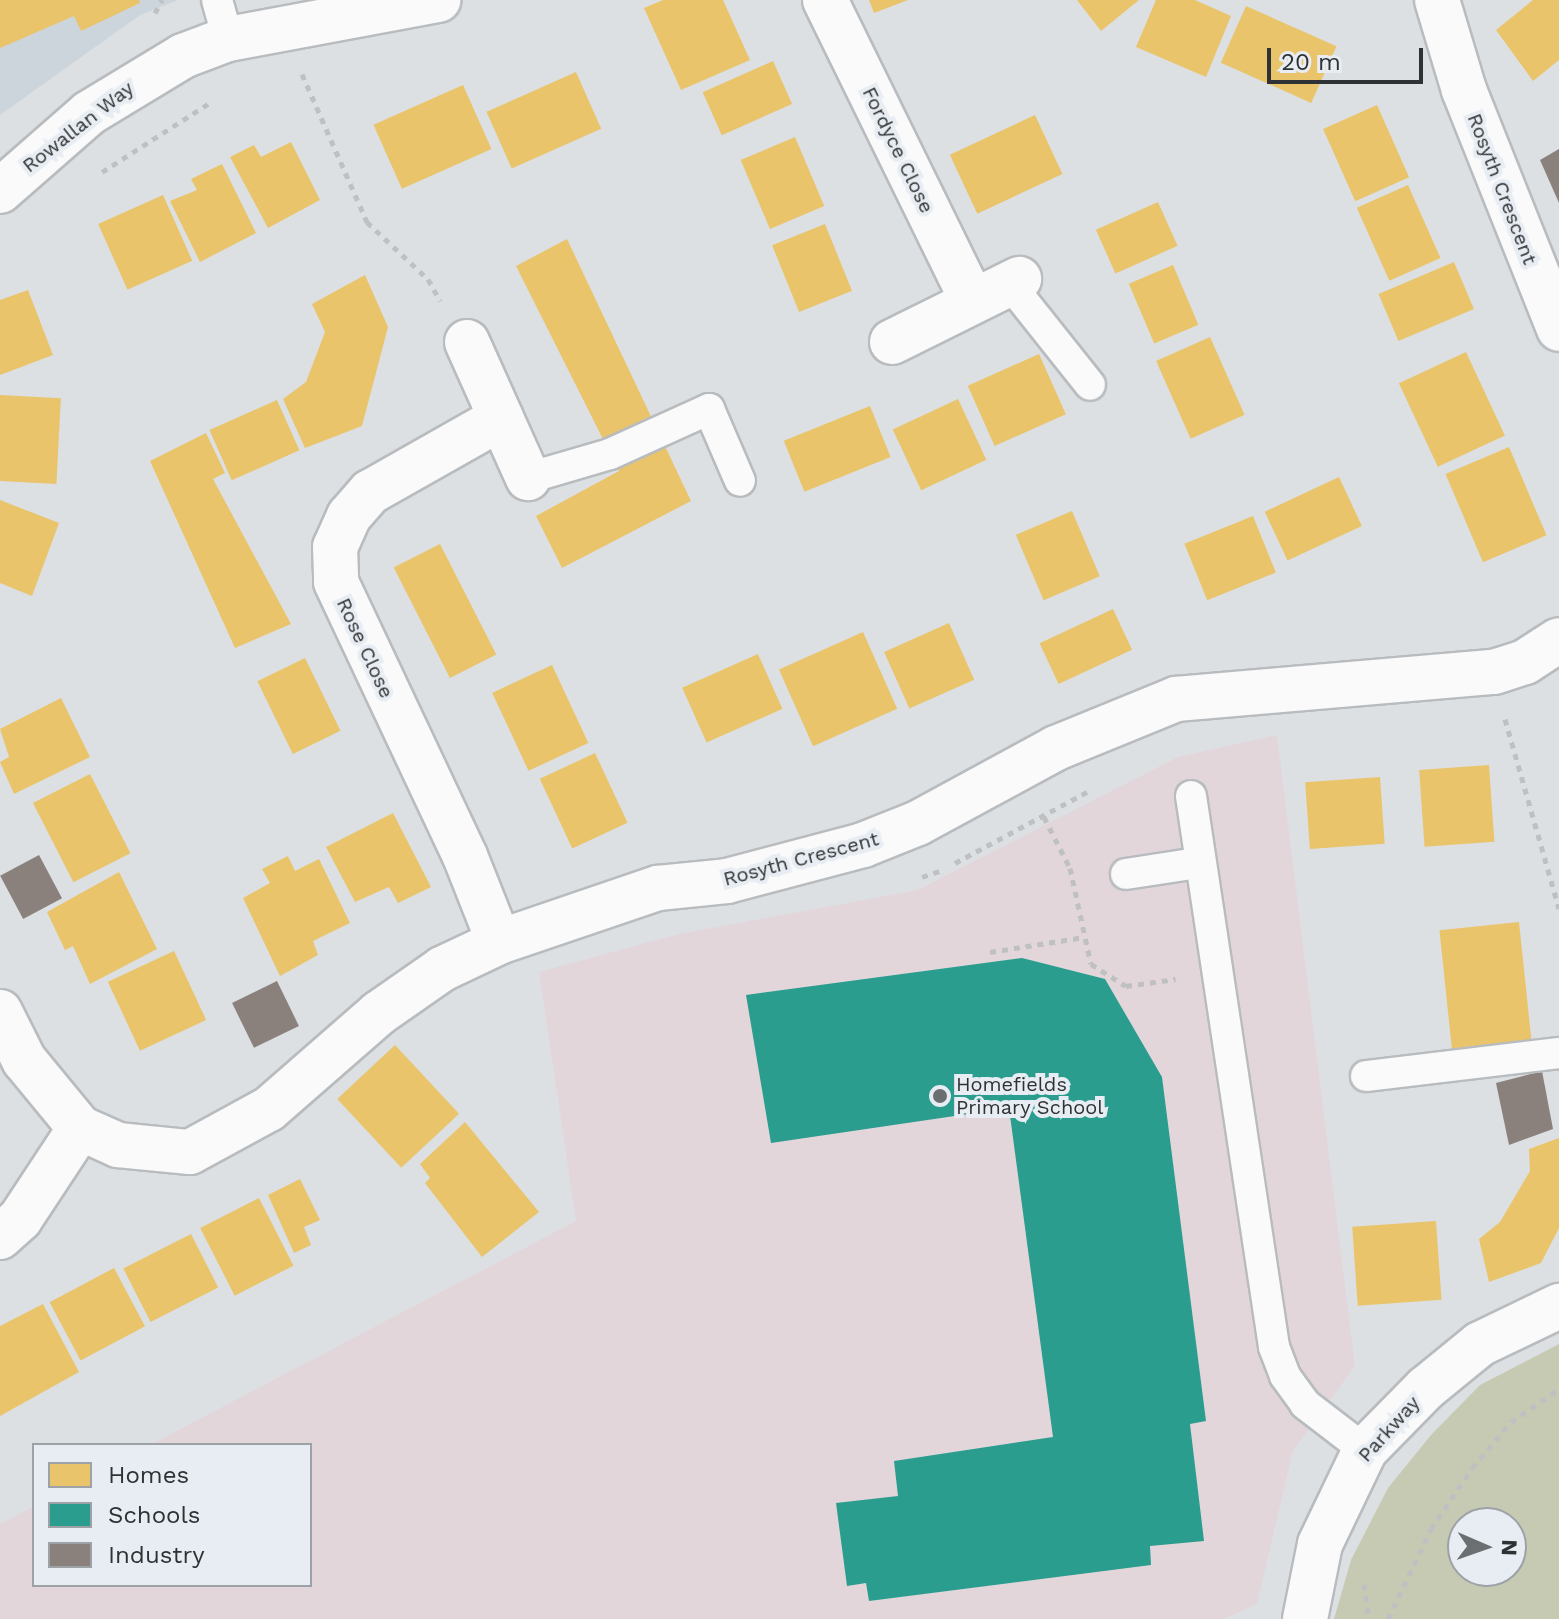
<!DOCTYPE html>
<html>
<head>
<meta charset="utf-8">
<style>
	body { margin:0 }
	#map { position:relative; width:1559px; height:1619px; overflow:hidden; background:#dce0e3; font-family:"Work Sans",sans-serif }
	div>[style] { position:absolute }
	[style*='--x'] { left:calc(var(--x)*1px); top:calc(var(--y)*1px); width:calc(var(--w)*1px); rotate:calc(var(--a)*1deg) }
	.built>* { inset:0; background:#ccd4dc }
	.education>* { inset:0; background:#e2d6da }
	.green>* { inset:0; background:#c6cab3 }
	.homes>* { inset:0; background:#e9c46a; transform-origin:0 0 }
	.schools>* { inset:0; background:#2a9d8f }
	.industry>* { inset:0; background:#8a817c; transform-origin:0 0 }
	.path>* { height:5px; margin-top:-2.5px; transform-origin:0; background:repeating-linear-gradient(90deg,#bfc0c2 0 6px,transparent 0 12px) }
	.roads { filter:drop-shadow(2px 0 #b9bcbf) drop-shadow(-2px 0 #b9bcbf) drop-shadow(0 2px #b9bcbf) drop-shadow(0 -2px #b9bcbf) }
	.service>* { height:30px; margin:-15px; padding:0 15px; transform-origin:15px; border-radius:15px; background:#fafafb }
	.minor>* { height:44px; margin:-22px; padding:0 22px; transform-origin:22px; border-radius:22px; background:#fafafb }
	.tertiary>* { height:44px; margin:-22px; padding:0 22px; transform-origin:22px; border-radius:22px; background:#fafafb }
	.dots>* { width:22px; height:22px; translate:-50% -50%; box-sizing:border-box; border:4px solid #e7edf3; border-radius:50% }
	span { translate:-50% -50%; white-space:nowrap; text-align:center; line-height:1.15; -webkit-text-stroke:8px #e7edf3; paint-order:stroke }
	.street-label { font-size:20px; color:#2f3234 }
	.poi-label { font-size:20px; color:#2f3234 }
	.left { translate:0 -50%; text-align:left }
	.legend { position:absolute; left:32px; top:1443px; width:280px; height:144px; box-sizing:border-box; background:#e7edf3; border:2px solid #9da2a7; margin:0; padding:10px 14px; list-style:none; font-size:24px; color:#2f3234 }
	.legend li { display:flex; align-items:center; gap:16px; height:40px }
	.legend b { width:40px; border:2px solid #9da2a7 }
	.north { position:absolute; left:1447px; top:1507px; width:80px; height:80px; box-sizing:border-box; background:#e7edf3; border:2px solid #9da2a7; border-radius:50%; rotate:92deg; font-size:22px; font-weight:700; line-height:32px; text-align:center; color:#2f3234 }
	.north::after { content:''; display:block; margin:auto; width:28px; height:36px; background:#6c6f71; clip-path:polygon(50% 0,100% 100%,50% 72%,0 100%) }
	.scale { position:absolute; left:1267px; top:48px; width:156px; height:36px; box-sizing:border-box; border:4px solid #2f3234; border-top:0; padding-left:10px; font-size:24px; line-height:28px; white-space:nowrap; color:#2f3234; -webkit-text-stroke:6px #e7edf3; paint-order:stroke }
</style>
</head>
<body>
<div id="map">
	<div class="built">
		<div style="clip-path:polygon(0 0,178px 0,140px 15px,0 115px)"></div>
	</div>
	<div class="education">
		<div style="clip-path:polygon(1277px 735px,1355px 1366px,1293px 1451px,1257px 1604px,1224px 1619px,0 1619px,0 1524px,34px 1506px,34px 1585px,310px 1585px,310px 1445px,150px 1445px,576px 1221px,539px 972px,679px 934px,918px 890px,1178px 757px)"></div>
	</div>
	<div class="green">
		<div style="clip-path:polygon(evenodd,1559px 1344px,1559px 1619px,1334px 1619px,1351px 1560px,1388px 1488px,1431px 1435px,1480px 1385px,1559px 1344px,1463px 1523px,1511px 1523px,1511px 1571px,1463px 1571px,1463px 1523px)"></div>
	</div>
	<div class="homes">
		<div style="clip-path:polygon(0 0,139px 0,140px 3px,81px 31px,74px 16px,0 48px)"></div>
		<div style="clip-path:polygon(663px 0,723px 0,750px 60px,681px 90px,644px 8px)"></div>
		<div style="clip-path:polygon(869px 0,908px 0,874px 13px)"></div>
		<div style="clip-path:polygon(1077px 0,1139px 0,1101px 31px)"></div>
		<div style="clip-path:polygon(1156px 0,1195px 0,1231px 16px,1206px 77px,1136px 47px)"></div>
		<div style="clip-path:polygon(1533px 0,1559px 0,1559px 60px,1533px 81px,1496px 30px)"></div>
		<div style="left:1246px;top:6px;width:99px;height:62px;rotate:24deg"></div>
		<div style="left:773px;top:61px;width:47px;height:77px;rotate:66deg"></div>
		<div style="left:576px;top:72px;width:62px;height:98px;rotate:66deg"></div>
		<div style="left:463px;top:85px;width:70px;height:98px;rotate:66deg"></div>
		<div style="left:1377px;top:105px;width:79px;height:59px;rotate:66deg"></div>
		<div style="left:1035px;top:115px;width:65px;height:94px;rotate:65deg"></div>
		<div style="left:795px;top:137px;width:75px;height:59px;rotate:67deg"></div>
		<div style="clip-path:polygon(291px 142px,320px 200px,268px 228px,230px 157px,254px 145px,261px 157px)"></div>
		<div style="clip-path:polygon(222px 164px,256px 233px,200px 262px,170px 201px,197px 190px,191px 179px)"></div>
		<div style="left:1408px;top:185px;width:80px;height:56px;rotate:66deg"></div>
		<div style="left:163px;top:195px;width:72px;height:71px;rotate:66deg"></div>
		<div style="left:1158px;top:202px;width:48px;height:68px;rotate:66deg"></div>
		<div style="left:825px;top:224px;width:72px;height:57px;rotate:68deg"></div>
		<div style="clip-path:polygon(567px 239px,691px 501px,562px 568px,536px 516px,619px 471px,516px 266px)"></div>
		<div style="left:1454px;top:262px;width:51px;height:82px;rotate:67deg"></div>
		<div style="left:1173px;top:265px;width:65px;height:48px;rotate:67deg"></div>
		<div style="clip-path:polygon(365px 275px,388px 327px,362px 426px,305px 448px,283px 399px,306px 382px,325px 332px,312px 304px)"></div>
		<div style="clip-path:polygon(28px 290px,53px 355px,0 375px,0 300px)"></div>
		<div style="left:1210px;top:337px;width:85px;height:59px;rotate:66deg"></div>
		<div style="left:1466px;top:352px;width:92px;height:74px;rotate:65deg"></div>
		<div style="left:1039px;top:354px;width:66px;height:78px;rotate:66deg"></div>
		<div style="left:0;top:395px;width:61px;height:86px;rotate:3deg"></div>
		<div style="left:958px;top:399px;width:67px;height:72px;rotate:65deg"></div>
		<div style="left:277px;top:400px;width:55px;height:74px;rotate:66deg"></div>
		<div style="left:870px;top:406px;width:55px;height:93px;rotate:68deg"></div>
		<div style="clip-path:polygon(206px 433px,225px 473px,213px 479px,291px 624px,235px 648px,150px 461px)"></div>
		<div style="left:1509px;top:447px;width:96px;height:69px;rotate:67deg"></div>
		<div style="left:1339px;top:477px;width:54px;height:82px;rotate:65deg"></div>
		<div style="clip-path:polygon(0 500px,59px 523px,32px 596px,0 583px)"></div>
		<div style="left:1072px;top:511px;width:71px;height:61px;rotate:67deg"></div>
		<div style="left:1253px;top:516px;width:61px;height:74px;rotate:68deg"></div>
		<div style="left:440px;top:544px;width:124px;height:52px;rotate:63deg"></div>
		<div style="left:1113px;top:609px;width:45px;height:81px;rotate:65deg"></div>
		<div style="left:949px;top:623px;width:62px;height:71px;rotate:66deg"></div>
		<div style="left:863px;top:632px;width:84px;height:92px;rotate:66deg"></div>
		<div style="left:758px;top:654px;width:60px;height:83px;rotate:66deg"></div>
		<div style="left:305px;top:658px;width:81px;height:53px;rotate:64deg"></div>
		<div style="left:552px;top:665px;width:86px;height:66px;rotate:65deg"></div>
		<div style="clip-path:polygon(61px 698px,90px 757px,14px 794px,0 762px,9px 757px,0 729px)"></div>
		<div style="left:595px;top:753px;width:77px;height:61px;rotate:65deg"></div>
		<div style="left:1489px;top:765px;width:77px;height:70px;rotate:86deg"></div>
		<div style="left:90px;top:774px;width:89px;height:64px;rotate:63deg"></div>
		<div style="left:1380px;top:777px;width:67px;height:75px;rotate:86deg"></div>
		<div style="clip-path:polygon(393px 813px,431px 887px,398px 903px,389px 887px,355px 902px,326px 847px)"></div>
		<div style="clip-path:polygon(288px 856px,295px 871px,319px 859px,350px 923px,313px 941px,318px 955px,280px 976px,243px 898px,270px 883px,262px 869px)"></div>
		<div style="clip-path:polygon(119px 872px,157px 949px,90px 984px,73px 946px,65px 950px,47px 912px)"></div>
		<div style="left:1519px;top:922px;width:119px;height:80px;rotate:84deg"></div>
		<div style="left:174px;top:951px;width:76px;height:73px;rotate:65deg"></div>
		<div style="left:395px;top:1045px;width:94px;height:79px;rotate:47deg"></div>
		<div style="clip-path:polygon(465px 1122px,539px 1212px,482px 1257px,425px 1183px,430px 1178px,420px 1164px)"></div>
		<div style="clip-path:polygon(1559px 1138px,1559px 1228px,1541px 1263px,1489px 1282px,1479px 1239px,1500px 1222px,1530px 1171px,1529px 1149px)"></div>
		<div style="clip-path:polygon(300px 1179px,320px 1220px,304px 1227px,311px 1245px,294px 1253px,268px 1195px)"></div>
		<div style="left:259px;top:1198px;width:76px;height:66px;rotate:63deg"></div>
		<div style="left:1436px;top:1221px;width:79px;height:84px;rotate:86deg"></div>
		<div style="left:191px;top:1234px;width:60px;height:76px;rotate:63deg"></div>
		<div style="left:114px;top:1268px;width:66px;height:73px;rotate:62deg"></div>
		<div style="clip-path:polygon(43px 1304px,79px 1372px,0 1416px,0 1326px)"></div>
	</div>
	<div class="schools">
		<div style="clip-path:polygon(1022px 958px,1105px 979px,1162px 1077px,1206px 1421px,1190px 1424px,1204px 1541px,1150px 1546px,1151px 1565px,869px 1601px,866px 1583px,847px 1586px,836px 1503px,898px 1496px,894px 1461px,1053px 1437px,1009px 1108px,771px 1143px,746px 995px)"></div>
	</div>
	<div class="industry">
		<div style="clip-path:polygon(1559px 149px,1559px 203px,1540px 160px)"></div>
		<div style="left:39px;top:855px;width:49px;height:44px;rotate:62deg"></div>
		<div style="left:277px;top:981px;width:50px;height:50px;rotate:64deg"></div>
		<div style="clip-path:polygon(1542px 1071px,1553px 1129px,1509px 1145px,1496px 1083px)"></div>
	</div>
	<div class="path">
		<div style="--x:155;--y:13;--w:15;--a:-62"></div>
		<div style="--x:302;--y:74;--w:162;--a:66.3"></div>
		<div style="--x:367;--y:222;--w:83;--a:43.1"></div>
		<div style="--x:428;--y:279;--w:25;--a:61"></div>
		<div style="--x:102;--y:172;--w:130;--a:-32.7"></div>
		<div style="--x:1505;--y:719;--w:197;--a:74.1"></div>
		<div style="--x:1044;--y:817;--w:57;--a:63"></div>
		<div style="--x:1070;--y:868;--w:98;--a:77.7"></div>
		<div style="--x:1091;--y:964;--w:41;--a:32.2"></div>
		<div style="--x:1126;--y:986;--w:50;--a:-8"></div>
		<div style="--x:955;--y:863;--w:150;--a:-28.3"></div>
		<div style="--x:922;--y:877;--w:21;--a:-19"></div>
		<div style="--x:990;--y:952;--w:96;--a:-9"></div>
		<div style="--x:1364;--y:1584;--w:35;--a:82"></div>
		<div style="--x:1388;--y:1619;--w:100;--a:-64.5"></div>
		<div style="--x:1431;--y:1529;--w:73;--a:-56.1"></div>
		<div style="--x:1472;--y:1468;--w:60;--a:-49.7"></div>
		<div style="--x:1511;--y:1422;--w:58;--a:-34.5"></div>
	</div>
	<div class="roads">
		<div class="service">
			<div style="--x:217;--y:0;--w:41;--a:74.2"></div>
			<div style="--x:1009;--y:283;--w:130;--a:51.5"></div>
			<div style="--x:528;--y:478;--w:85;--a:-16.3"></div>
			<div style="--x:610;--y:454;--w:109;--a:-24.4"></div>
			<div style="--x:709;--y:409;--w:78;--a:66.7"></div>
			<div style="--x:1191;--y:796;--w:557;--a:81.43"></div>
			<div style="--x:1274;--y:1347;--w:31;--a:69"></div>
			<div style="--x:1285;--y:1376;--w:34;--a:54"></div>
			<div style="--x:1305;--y:1404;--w:76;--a:37.5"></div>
			<div style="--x:1126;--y:874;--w:73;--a:-8.7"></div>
			<div style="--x:1366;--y:1076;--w:194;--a:-6.8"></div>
		</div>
		<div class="minor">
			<div style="--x:825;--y:0;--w:334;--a:63.9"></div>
			<div style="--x:1437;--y:0;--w:94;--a:73.3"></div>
			<div style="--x:1464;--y:90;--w:257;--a:68.3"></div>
			<div style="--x:467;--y:342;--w:83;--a:65.9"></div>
			<div style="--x:501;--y:418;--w:150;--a:150.5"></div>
			<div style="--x:370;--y:492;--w:32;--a:131"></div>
			<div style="--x:349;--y:516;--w:34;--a:114"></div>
			<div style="--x:335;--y:547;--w:35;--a:88"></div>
			<div style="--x:336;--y:582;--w:303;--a:64.8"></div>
			<div style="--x:465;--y:856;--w:92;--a:68.4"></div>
			<div style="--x:892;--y:342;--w:142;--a:-26.4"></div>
			<div style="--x:501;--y:418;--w:66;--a:65.8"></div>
			<div style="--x:0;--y:1012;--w:54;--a:63.4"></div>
			<div style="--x:24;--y:1060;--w:88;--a:50.5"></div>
			<div style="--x:80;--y:1128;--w:42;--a:24.1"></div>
			<div style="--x:118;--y:1145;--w:72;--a:5.6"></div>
			<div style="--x:190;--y:1152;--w:90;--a:-28.6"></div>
			<div style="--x:269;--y:1109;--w:146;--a:-41.1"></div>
			<div style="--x:379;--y:1013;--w:77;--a:-34.9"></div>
			<div style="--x:442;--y:969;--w:63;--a:-25.3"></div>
			<div style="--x:499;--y:942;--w:168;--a:-18.8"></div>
			<div style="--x:658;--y:888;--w:69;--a:-5.8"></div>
			<div style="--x:727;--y:881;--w:141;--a:-14.8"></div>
			<div style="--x:863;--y:845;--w:59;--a:-21.8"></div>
			<div style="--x:918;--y:823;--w:157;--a:-28.5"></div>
			<div style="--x:1056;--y:748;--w:130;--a:-22.2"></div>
			<div style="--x:1176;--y:699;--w:319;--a:-4.9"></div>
			<div style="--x:1494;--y:672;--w:33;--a:-18"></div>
			<div style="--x:1525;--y:662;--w:40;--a:-32.9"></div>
			<div style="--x:0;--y:1237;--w:27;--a:-42"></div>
			<div style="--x:20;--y:1219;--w:109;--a:-56.6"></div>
		</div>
		<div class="tertiary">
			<div style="--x:0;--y:191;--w:118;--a:-41.2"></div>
			<div style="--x:89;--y:113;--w:110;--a:-31.2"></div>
			<div style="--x:183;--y:56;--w:48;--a:-20.7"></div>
			<div style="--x:228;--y:39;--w:214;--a:-10.5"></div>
			<div style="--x:1305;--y:1619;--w:76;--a:-78.7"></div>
			<div style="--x:1320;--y:1544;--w:104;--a:-64.4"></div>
			<div style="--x:1365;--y:1450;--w:87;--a:-45.5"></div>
			<div style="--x:1426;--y:1388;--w:70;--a:-39.2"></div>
			<div style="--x:1480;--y:1344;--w:88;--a:-25.7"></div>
		</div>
	</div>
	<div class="dots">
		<div style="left:940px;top:1096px;background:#6c6f71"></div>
	</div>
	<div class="street-label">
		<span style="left:78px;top:127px;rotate:-38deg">Rowallan Way</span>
		<span style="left:898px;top:150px;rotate:64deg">Fordyce Close</span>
		<span style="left:1502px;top:189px;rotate:69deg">Rosyth Crescent</span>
		<span style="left:365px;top:648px;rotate:65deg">Rose Close</span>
		<span style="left:801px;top:859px;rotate:-15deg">Rosyth Crescent</span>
		<span style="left:1389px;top:1429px;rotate:-48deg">Parkway</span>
	</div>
	<div class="poi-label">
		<span class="left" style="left:956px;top:1096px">Homefields<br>Primary School</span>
	</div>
	<ul class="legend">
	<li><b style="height:22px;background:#e9c46a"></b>Homes</li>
	<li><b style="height:22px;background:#2a9d8f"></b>Schools</li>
	<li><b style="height:22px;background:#8a817c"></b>Industry</li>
	</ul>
	<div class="north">N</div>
	<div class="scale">20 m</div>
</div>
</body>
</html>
